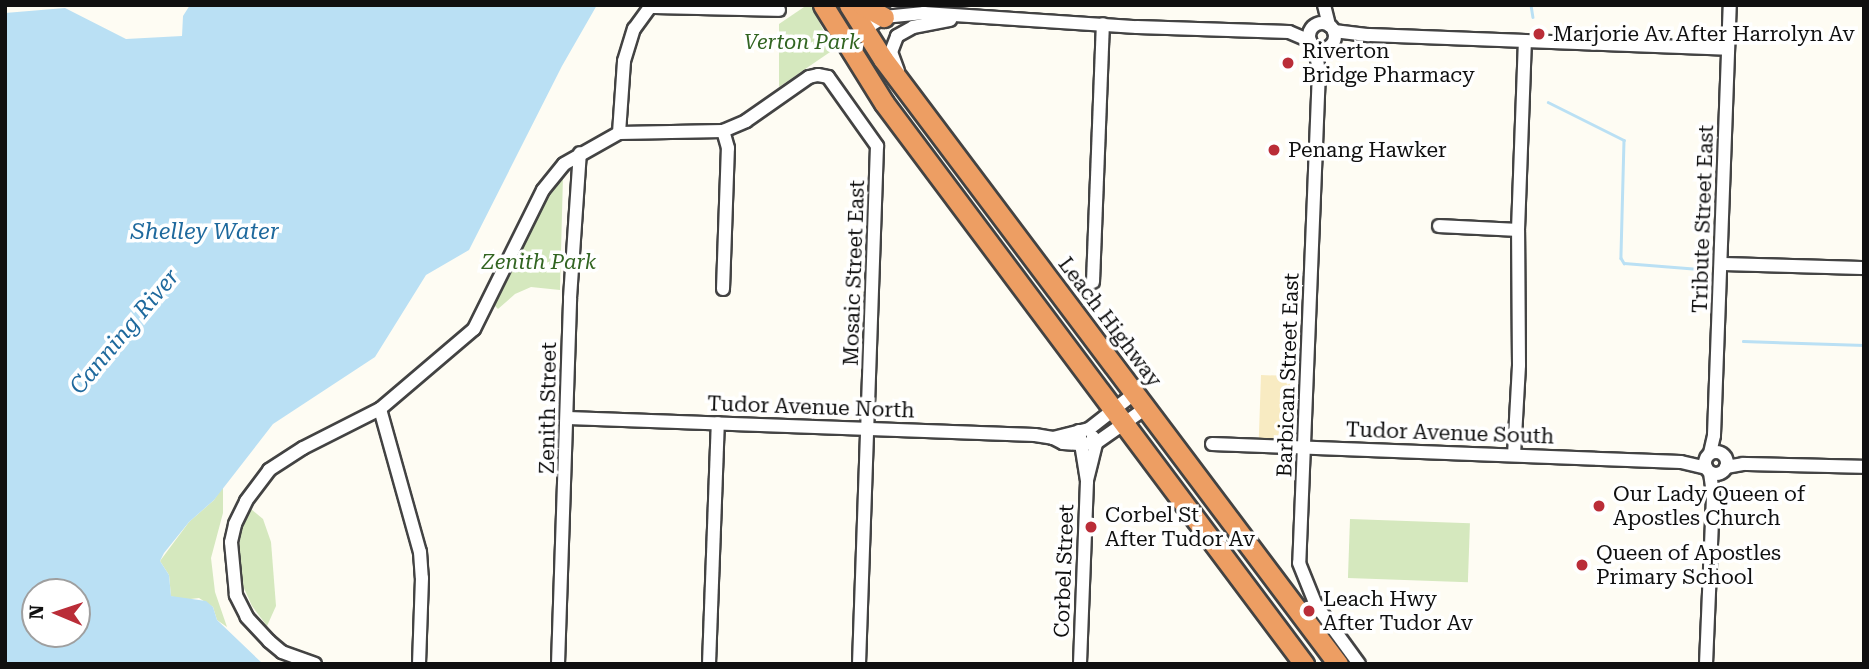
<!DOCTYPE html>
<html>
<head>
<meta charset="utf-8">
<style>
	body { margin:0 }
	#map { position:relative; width:1869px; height:669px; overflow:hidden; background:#fefcf3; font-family:"Roboto Serif",serif }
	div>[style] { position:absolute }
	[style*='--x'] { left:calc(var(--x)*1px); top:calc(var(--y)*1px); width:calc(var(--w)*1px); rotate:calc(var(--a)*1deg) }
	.green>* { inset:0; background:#d5e8be; transform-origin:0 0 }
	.sand>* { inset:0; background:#f8ebc2; transform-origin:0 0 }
	.water>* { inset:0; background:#bae0f4 }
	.stream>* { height:2.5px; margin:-1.25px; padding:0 1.25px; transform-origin:1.25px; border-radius:1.25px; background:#bae0f4 }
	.roads { filter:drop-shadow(2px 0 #434343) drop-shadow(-2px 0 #434343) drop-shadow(0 2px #434343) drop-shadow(0 -2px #434343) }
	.minor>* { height:12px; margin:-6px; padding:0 6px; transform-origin:6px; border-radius:6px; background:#fff }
	.minor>.ring { margin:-6px; padding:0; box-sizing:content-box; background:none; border:12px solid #fff; border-radius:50% }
	.highway>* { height:19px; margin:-9.5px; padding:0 9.5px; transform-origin:9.5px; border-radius:9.5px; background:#ed9e63 }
	.dots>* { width:19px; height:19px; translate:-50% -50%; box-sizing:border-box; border:4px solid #fff; border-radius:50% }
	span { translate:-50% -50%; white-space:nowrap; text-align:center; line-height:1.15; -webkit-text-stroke:7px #fff; paint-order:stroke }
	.poi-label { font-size:21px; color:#101010 }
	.left { translate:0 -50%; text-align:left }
	.park-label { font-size:21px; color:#326522; font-style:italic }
	.street-label { font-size:21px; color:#101010 }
	.water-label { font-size:23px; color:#1e699d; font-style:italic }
	.frame { position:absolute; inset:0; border:7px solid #101010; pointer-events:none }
	.north { position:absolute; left:21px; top:578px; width:70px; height:70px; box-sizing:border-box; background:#fff; border:2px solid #9f9f9f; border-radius:50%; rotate:272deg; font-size:19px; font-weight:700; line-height:28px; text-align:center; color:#101010 }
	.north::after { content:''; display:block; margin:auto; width:24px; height:32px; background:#ba2d38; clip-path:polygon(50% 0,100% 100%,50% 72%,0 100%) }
</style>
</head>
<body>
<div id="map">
	<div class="green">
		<div style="clip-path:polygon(807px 5px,811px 5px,833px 50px,779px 87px,779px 24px)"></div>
		<div style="clip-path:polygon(563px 176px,560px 290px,531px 287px,515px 294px,498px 309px,494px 305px,496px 296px,546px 195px)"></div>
		<div style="clip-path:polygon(223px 486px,223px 513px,211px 558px,215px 592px,227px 627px,217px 620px,213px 607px,199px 598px,182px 600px,171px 596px,169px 575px,160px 561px,189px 522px,214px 500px)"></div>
		<div style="clip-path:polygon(251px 509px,263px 519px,271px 542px,276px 606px,267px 626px,252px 606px,239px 577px,238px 553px,242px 527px)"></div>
		<div style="left:1350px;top:519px;width:120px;height:59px;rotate:2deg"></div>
	</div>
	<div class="sand">
		<div style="left:1261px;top:375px;width:32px;height:63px;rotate:2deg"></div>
	</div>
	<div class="water">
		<div style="clip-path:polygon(evenodd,190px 5px,597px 5px,562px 66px,469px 250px,426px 275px,375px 357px,273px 424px,214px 500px,189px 522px,164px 553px,160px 561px,169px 575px,171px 596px,206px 601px,213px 607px,217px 620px,263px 664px,5px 664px,5px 13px,65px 8px,126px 39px,182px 36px,183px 16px,190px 5px,35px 592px,77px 592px,77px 634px,35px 634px,35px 592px)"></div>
	</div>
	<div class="stream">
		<div style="--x:1531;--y:5;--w:12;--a:81"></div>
		<div style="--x:1548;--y:102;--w:85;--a:26.6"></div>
		<div style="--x:1624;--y:140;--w:118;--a:91.5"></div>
		<div style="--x:1621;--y:258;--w:6;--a:59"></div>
		<div style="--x:1624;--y:263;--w:75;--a:4.6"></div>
		<div style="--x:1743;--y:341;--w:121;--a:1.9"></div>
	</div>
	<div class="roads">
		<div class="minor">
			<div style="--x:1324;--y:5;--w:21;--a:76"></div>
			<div class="ring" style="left:1309px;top:23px;width:14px;height:14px"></div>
			<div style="--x:1334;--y:31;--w:35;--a:7"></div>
			<div style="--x:1369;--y:35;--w:359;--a:2.2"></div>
			<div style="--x:867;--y:35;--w:11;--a:-68"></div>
			<div style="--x:871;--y:25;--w:15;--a:-32"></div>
			<div style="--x:884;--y:17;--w:40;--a:-5.7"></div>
			<div style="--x:924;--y:13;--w:213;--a:3.8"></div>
			<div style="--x:1137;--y:27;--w:152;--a:1.9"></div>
			<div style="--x:1289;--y:32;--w:23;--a:23"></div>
			<div style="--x:1315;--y:47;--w:24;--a:81"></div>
			<div style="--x:1319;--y:71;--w:492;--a:92.3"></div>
			<div style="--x:1299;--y:563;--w:45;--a:68"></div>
			<div style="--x:1316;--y:605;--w:73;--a:53.9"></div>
			<div style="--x:898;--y:71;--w:20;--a:-110"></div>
			<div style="--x:891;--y:52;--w:17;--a:-69"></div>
			<div style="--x:897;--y:36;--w:18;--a:-29"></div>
			<div style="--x:913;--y:27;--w:38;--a:-11"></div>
			<div style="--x:619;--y:133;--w:72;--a:-86"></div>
			<div style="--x:624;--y:61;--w:34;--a:-73"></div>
			<div style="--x:634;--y:29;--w:27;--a:-54"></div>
			<div style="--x:650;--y:7;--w:129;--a:1.3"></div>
			<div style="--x:1439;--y:226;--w:79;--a:2.9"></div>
			<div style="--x:1721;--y:264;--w:143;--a:1.6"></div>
			<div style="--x:1093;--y:282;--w:258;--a:-87.8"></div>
			<div style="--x:723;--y:289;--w:141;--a:-88"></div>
			<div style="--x:728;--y:148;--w:18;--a:-106"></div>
			<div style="--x:380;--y:409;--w:148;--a:74.4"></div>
			<div style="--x:420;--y:552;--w:26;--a:86"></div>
			<div style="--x:422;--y:578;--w:86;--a:92"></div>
			<div style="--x:568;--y:418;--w:467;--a:2.1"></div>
			<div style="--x:1035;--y:435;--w:18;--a:9"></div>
			<div style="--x:1053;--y:438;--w:11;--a:27"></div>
			<div style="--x:1063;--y:443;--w:16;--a:4"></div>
			<div style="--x:1079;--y:444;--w:17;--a:-3"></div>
			<div style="--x:1096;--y:443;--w:61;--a:-35"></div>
			<div style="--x:1079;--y:431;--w:51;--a:80.9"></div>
			<div style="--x:1087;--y:481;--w:183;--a:92.2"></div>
			<div style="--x:1053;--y:438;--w:37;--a:-14"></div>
			<div style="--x:1089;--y:429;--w:58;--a:-38"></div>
			<div style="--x:1212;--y:444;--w:469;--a:2.2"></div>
			<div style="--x:1681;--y:462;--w:26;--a:13"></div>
			<div class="ring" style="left:1705px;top:452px;width:10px;height:10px"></div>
			<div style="--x:1710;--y:453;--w:18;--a:-77"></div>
			<div style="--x:1714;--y:435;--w:430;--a:-87.9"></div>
			<div style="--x:1514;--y:455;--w:90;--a:-86.8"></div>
			<div style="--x:1519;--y:365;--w:135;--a:-90.4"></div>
			<div style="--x:1518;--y:230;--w:189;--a:-87.9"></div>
			<div style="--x:1726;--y:467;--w:17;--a:-10"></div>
			<div style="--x:1743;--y:464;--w:121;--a:1.4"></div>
			<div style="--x:1087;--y:480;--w:38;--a:-76"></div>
			<div style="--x:1096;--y:443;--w:7;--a:-117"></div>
			<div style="--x:315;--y:664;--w:35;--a:-160"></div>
			<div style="--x:282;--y:652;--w:17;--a:-140"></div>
			<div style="--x:269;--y:641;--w:33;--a:-133"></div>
			<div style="--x:247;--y:617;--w:25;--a:-117"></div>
			<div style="--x:236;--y:595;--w:53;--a:-95.4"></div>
			<div style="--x:231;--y:542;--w:18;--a:-77"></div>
			<div style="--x:235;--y:524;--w:25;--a:-64"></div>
			<div style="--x:246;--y:501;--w:39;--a:-53"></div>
			<div style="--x:269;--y:470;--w:40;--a:-32.9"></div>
			<div style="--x:303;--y:448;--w:86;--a:-26.9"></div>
			<div style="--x:380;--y:409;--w:123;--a:-40.4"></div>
			<div style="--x:474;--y:329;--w:155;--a:-63.6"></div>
			<div style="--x:543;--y:190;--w:33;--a:-51"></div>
			<div style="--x:564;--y:164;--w:63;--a:-29.4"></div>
			<div style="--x:619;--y:133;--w:104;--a:-1.1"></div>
			<div style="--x:723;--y:131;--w:25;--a:-23"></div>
			<div style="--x:746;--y:121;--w:77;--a:-34.9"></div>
			<div style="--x:809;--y:77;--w:9;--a:-13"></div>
			<div style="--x:818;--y:75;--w:10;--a:11"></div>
			<div style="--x:828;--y:77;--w:85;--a:54.6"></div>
			<div style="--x:877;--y:146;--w:518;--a:91.99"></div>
			<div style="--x:558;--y:664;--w:366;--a:-88.1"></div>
			<div style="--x:570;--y:298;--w:145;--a:-86.1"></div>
			<div style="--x:709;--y:664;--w:241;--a:-87.9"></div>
			<div style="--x:1706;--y:664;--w:170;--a:-87.6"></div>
			<div style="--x:1713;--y:494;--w:21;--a:-98"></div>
		</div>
		<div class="highway">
			<div style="--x:823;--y:5;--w:115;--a:58.1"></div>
			<div style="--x:884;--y:103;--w:701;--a:53.18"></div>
			<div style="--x:849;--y:5;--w:64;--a:57.8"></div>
			<div style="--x:883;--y:59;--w:757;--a:53.05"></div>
			<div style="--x:862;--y:5;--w:25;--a:29"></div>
		</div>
	</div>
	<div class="dots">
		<div style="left:1539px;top:34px;background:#ba2d38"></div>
		<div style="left:1288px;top:63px;background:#ba2d38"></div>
		<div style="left:1274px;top:150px;background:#ba2d38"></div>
		<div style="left:1599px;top:506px;background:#ba2d38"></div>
		<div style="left:1091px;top:527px;background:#ba2d38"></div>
		<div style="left:1582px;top:565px;background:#ba2d38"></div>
		<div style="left:1309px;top:611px;background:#ba2d38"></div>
	</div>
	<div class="poi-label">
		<span class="left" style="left:1553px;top:34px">Marjorie Av After Harrolyn Av</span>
		<span class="left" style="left:1302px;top:63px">Riverton<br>Bridge Pharmacy</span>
		<span class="left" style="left:1288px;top:150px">Penang Hawker</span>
		<span class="left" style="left:1613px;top:506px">Our Lady Queen of<br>Apostles Church</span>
		<span class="left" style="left:1105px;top:527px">Corbel St<br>After Tudor Av</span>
		<span class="left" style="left:1596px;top:565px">Queen of Apostles<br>Primary School</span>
		<span class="left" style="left:1323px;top:611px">Leach Hwy<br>After Tudor Av</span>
	</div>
	<div class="park-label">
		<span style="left:802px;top:42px">Verton Park</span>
		<span style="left:539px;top:262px">Zenith Park</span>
	</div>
	<div class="street-label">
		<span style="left:1703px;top:219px;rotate:-88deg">Tribute Street East</span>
		<span style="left:854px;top:273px;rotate:-88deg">Mosaic Street East</span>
		<span style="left:1110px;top:322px;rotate:53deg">Leach Highway</span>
		<span style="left:1288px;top:375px;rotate:-88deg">Barbican Street East</span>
		<span style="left:811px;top:407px;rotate:2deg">Tudor Avenue North</span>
		<span style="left:548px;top:408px;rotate:-89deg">Zenith Street</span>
		<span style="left:1450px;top:433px;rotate:2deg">Tudor Avenue South</span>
		<span style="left:1064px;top:571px;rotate:-88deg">Corbel Street</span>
	</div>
	<div class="water-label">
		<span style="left:205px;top:232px">Shelley Water</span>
		<span style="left:125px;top:332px;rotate:-50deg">Canning River</span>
	</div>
	<div class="frame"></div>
	<div class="north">N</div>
</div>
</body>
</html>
